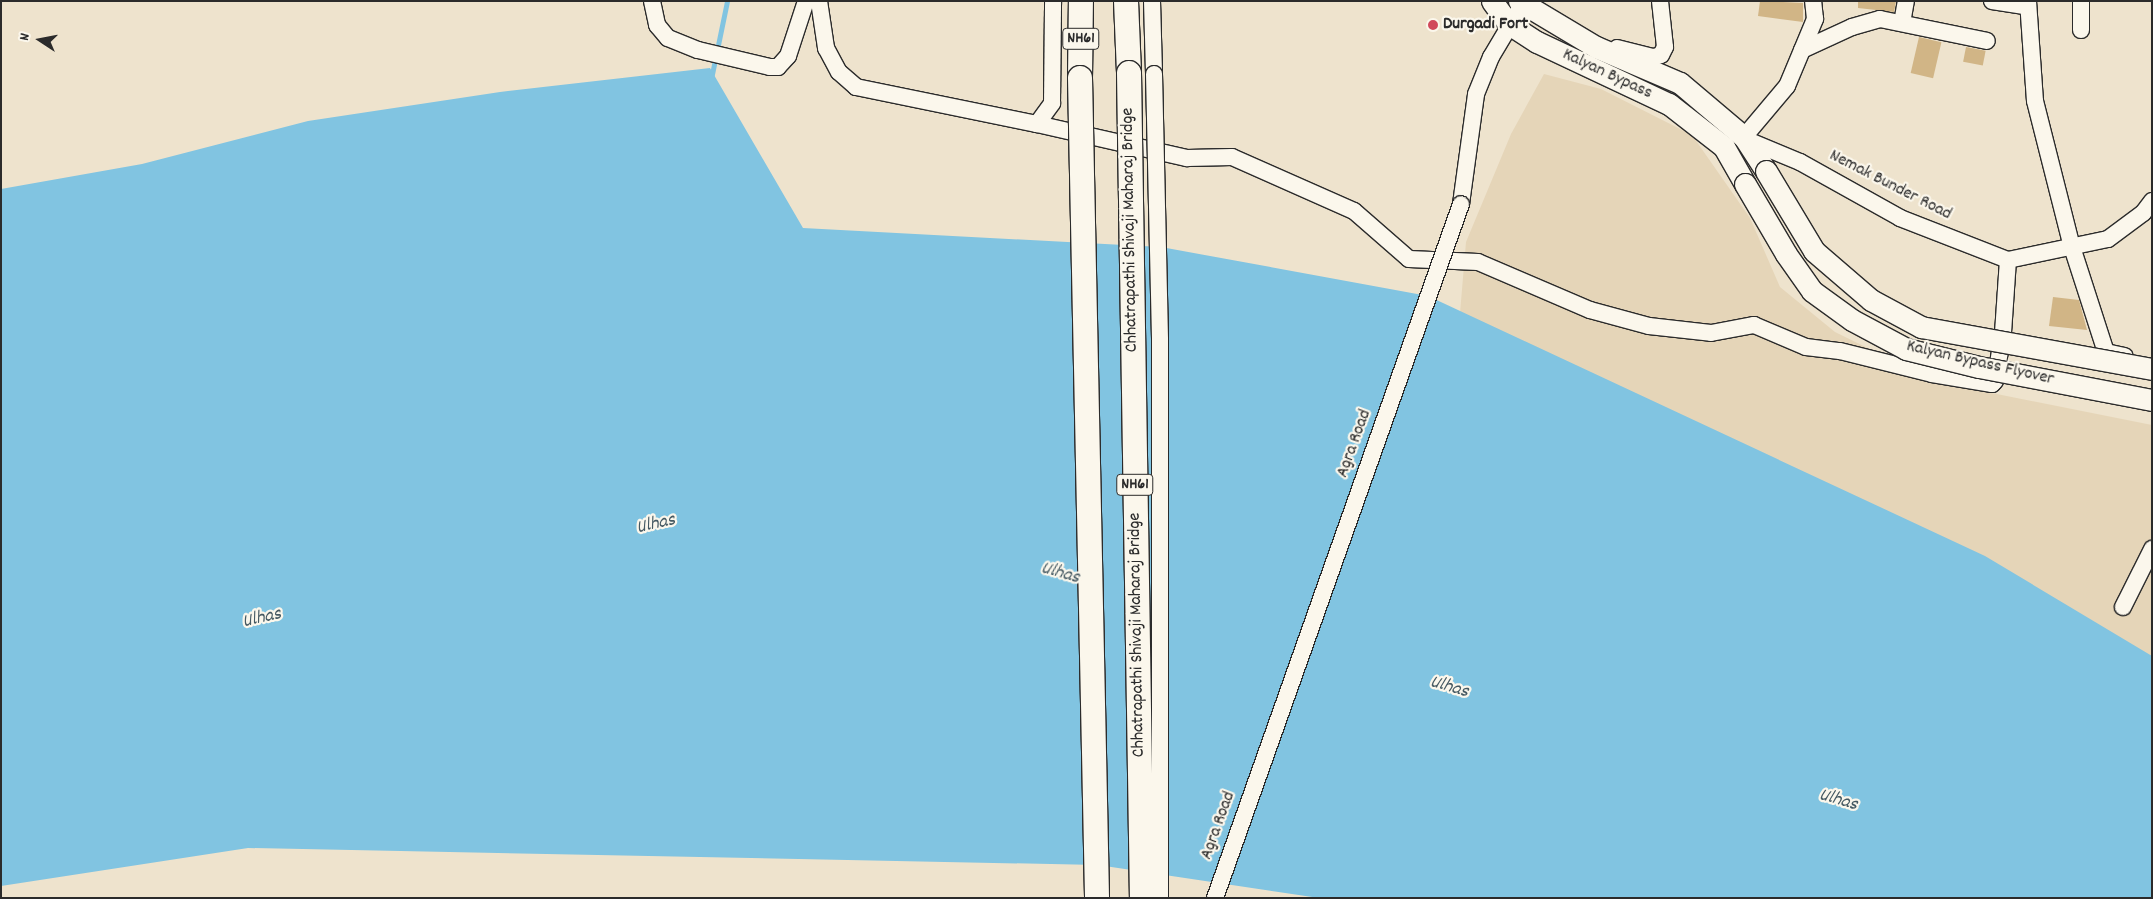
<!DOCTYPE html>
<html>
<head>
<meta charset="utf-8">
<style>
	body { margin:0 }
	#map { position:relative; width:2153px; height:899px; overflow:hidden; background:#eee3cd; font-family:Dekko,sans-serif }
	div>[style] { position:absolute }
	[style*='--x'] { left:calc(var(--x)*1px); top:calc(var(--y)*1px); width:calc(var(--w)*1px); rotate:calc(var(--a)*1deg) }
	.built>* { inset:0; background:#e5d5b8 }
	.water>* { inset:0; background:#81c4e1 }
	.stream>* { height:5px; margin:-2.5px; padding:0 2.5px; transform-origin:2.5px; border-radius:2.5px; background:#81c4e1 }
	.building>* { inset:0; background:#d1b586; transform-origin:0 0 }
	.roads { filter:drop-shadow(1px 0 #2b2b2b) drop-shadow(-1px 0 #2b2b2b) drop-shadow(0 1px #2b2b2b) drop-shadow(0 -1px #2b2b2b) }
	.minor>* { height:16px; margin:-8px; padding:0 8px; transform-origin:8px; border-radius:8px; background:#fbf7ec }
	.major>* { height:21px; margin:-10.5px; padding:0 10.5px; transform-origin:10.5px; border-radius:10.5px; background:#fbf7ec }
	.highway>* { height:24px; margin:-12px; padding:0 12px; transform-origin:12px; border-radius:12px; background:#fbf7ec }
	.bridges { filter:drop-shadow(1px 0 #2b2b2b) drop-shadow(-1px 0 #2b2b2b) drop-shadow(0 1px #2b2b2b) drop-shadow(0 -1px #2b2b2b) }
	.minor-bridge>* { height:16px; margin:-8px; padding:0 8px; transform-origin:8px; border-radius:8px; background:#fbf7ec }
	.major-bridge>* { height:21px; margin:-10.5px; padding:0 10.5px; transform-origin:10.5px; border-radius:10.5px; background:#fbf7ec }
	.highway-bridge>* { height:24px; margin:-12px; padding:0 12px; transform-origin:12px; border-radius:12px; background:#fbf7ec }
	.dots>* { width:14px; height:14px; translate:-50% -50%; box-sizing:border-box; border:2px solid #fbf7ec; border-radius:50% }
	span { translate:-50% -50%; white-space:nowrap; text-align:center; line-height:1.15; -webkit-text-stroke:4.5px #fbf7ec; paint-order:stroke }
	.shield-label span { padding:1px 4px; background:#fbf7ec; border:1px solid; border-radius:4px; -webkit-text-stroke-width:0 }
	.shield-label { font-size:16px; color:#2b2b2b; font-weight:700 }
	.poi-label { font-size:18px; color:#2b2b2b; font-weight:700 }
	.left { translate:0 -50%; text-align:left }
	.street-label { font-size:18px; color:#2b2b2b }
	.water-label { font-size:19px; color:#455962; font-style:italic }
	.frame { position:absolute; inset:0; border:2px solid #2b2b2b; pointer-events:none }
	.north { position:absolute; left:15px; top:15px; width:50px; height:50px; -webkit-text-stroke:4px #fbf7ec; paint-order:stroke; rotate:281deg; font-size:14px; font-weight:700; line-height:20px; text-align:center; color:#2b2b2b }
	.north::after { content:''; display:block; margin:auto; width:18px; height:22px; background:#2b2b2b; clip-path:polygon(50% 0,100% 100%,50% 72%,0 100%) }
</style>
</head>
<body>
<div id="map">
	<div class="built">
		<div style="clip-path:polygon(1544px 74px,1601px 89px,1692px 135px,1750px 218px,1780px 287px,1835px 332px,1937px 382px,2152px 425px,2152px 664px,1459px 325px,1466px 242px,1511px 134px)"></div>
	</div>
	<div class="water">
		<div style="clip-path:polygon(710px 68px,803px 228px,1161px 247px,1428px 296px,1985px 556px,2152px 656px,2152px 898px,1319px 898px,1098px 865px,248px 848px,1px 886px,1px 189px,142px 164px,308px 121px,500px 92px)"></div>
	</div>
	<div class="stream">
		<div style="--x:711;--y:79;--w:80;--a:-78.4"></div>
	</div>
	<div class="building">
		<div style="clip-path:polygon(1760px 1px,1803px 3px,1803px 22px,1758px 16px)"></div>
		<div style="clip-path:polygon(1858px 1px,1896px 1px,1894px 12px,1858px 8px)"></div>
		<div style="left:1919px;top:37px;width:23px;height:37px;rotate:13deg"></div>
		<div style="left:1966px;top:47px;width:20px;height:15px;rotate:11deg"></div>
		<div style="clip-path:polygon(2053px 297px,2079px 300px,2087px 330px,2049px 326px)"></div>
	</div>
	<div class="roads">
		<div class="minor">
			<div style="--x:652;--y:1;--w:25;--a:78"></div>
			<div style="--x:657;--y:25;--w:17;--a:50"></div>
			<div style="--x:668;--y:38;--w:32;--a:22"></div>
			<div style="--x:698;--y:50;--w:74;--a:13.3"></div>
			<div style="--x:770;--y:67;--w:8;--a:0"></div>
			<div style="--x:778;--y:67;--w:15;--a:-48"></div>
			<div style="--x:788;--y:56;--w:58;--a:-71.9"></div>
			<div style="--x:819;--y:1;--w:48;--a:81.5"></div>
			<div style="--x:826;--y:48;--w:27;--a:62"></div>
			<div style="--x:839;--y:72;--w:23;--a:41"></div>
			<div style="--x:856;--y:87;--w:185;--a:11.6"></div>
			<div style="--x:1037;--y:124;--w:26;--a:-54"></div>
			<div style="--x:1052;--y:103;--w:102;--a:-89.4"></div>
			<div style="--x:1152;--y:1;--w:73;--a:88.4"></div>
			<div style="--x:1992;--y:1;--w:36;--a:9"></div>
			<div style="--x:2028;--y:1;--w:100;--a:86"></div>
			<div style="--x:2035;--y:101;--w:151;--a:75.8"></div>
			<div style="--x:2072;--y:247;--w:110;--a:72.1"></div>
			<div style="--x:2106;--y:352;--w:19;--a:12"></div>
			<div style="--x:2081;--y:1;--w:29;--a:90"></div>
			<div style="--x:1902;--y:23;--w:22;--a:-80"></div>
			<div style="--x:1617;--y:48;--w:38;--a:14"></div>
			<div style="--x:1654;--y:57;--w:7;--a:-16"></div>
			<div style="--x:1661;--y:55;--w:9;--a:-63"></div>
			<div style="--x:1665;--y:47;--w:46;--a:-96.2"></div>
			<div style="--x:1802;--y:50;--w:55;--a:-24.7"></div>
			<div style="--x:1852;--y:27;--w:29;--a:-16"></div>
			<div style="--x:1880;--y:19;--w:109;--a:11.6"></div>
			<div style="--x:1037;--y:124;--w:154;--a:12.8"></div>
			<div style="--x:1187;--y:158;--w:45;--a:-1.3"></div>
			<div style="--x:1232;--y:157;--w:133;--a:23.9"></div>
			<div style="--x:1354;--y:211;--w:73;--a:41.1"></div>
			<div style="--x:1409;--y:259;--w:69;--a:2.5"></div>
			<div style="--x:1478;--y:262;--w:122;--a:23.2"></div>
			<div style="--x:1590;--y:310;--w:61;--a:15.2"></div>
			<div style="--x:1649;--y:326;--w:62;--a:6.4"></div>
			<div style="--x:1711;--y:333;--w:44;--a:-10.5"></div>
			<div style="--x:1754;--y:325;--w:56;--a:22.9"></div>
			<div style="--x:1806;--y:347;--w:34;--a:7"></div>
			<div style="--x:1840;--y:351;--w:95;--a:14"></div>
			<div style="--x:1932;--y:374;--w:61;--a:9.5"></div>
			<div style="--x:1992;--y:384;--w:4;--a:-45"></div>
			<div style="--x:1995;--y:381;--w:49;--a:-80.5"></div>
			<div style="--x:2003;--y:333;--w:73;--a:-86.1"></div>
			<div style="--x:1744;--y:137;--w:67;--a:-49.9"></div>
			<div style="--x:1787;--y:86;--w:73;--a:-67.3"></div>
			<div style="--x:1815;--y:19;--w:18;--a:-96"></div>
			<div style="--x:1742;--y:138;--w:63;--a:22.5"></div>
			<div style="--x:1800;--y:162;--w:115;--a:29.2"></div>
			<div style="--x:1900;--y:218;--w:116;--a:21.3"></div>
			<div style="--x:2008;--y:260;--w:102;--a:-11.9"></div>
			<div style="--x:2108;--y:239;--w:44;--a:-36.6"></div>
			<div style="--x:2143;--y:213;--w:15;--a:-53"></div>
			<div style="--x:1461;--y:204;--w:111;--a:-82.2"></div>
			<div style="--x:1476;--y:94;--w:40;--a:-68"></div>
			<div style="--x:1491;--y:57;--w:61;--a:-59.2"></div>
			<div style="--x:2123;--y:607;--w:65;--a:-63.4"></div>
		</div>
		<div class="major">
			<div style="--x:1492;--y:1;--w:29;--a:54"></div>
			<div style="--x:1509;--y:24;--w:33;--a:33"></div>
			<div style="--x:1537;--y:42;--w:146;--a:25.2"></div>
			<div style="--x:1669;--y:104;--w:70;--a:38"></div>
			<div style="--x:1724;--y:147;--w:43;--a:60.4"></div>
			<div style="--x:1519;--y:1;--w:90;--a:30.9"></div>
			<div style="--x:1596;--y:47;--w:91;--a:23.2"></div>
			<div style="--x:1680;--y:83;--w:84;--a:40.2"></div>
			<div style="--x:1744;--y:137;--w:40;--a:57.1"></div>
		</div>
		<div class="highway">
			<div style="--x:1126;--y:1;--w:72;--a:87.6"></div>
			<div style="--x:1080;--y:78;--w:77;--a:-89.3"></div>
		</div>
	</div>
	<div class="bridges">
		<div class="minor-bridge">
			<div style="--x:1154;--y:74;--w:266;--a:88.7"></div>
			<div style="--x:1160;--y:340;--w:558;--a:90"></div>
			<div style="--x:1215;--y:898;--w:736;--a:-70.48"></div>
		</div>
		<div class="major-bridge">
			<div style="--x:1766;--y:171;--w:93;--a:59"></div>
			<div style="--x:1814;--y:251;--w:75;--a:40.7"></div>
			<div style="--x:1871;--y:300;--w:57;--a:28.4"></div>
			<div style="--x:1921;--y:327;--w:235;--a:10.3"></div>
			<div style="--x:1745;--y:184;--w:81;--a:59.6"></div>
			<div style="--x:1786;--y:254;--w:45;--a:54.9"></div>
			<div style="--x:1812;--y:291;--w:49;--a:35.9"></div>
			<div style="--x:1852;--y:320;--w:61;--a:28.2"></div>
			<div style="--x:1906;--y:349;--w:75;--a:13.9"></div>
			<div style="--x:1979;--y:367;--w:176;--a:10.8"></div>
		</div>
		<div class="highway-bridge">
			<div style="--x:1129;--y:73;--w:825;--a:89.1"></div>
			<div style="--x:1080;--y:78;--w:820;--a:88.81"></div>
		</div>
	</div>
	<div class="dots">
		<div style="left:1433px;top:25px;background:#d1495b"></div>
	</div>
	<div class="shield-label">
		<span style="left:1081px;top:39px">NH61</span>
		<span style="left:1135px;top:485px">NH61</span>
	</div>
	<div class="poi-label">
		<span class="left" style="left:1443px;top:25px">Durgadi Fort</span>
	</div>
	<div class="street-label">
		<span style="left:1607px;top:75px;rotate:25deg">Kalyan Bypass</span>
		<span style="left:1890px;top:186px;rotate:27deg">Nemak Bunder Road</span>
		<span style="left:1131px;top:230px;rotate:-91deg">Chhatrapathi Shivaji Maharaj Bridge</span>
		<span style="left:1980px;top:364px;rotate:13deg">Kalyan Bypass Flyover</span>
		<span style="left:1355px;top:444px;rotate:-70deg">Agra Road</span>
		<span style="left:1138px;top:635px;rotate:-91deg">Chhatrapathi Shivaji Maharaj Bridge</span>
		<span style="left:1219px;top:826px;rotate:-70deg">Agra Road</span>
	</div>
	<div class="water-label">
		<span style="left:656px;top:525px;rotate:-13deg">Ulhas</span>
		<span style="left:1060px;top:574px;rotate:16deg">Ulhas</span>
		<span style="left:262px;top:619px;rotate:-13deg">Ulhas</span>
		<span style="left:1449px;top:688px;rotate:16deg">Ulhas</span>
		<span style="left:1838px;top:801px;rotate:16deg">Ulhas</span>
	</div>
	<div class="frame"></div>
	<div class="north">N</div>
</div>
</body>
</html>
